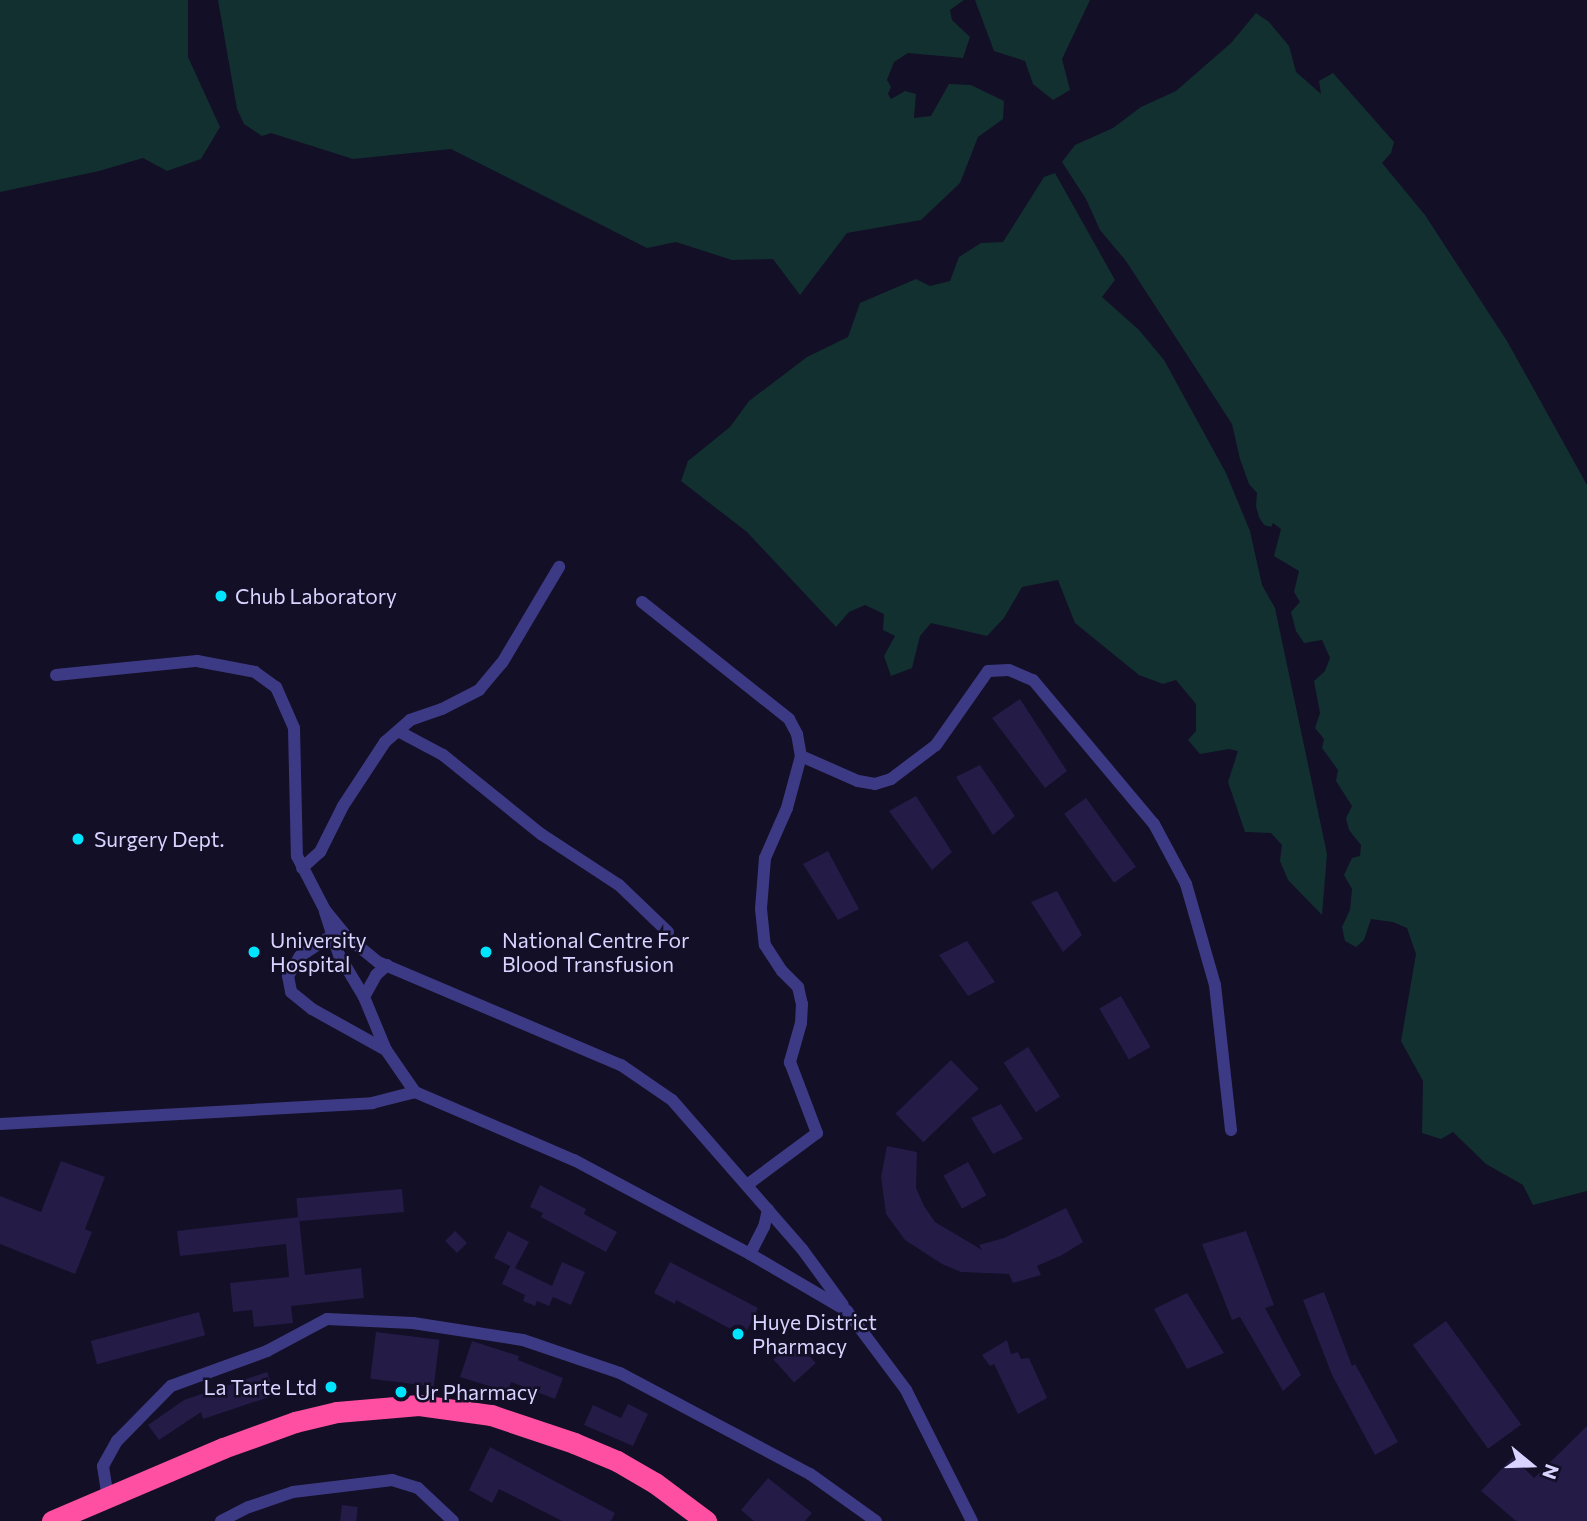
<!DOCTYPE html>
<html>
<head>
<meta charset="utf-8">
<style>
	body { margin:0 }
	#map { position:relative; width:1587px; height:1521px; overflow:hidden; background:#130f26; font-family:Commissioner,sans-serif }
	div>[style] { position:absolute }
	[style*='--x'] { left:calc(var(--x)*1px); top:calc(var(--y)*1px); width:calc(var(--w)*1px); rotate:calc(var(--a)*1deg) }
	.green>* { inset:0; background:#12302f }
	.building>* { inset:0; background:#241b47; transform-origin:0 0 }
	.street>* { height:12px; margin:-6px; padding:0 6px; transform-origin:6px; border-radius:6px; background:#3d3a85 }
	.highway>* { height:21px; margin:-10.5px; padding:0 10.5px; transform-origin:10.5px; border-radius:10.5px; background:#ff4fa3 }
	.dots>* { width:19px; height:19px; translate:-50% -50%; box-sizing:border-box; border:4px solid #130f26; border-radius:50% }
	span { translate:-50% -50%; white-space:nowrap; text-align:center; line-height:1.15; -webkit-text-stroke:5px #130f26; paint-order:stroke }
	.poi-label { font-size:21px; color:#d9d4ff }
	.left { translate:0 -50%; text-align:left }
	.right { translate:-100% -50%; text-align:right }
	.north { position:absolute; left:1496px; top:1430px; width:70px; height:70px; -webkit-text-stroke:5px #130f26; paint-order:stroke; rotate:109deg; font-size:19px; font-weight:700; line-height:28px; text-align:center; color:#d9d4ff }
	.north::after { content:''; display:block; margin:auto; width:24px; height:32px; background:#d9d4ff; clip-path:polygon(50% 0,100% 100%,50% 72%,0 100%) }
</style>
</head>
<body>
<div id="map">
	<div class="green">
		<div style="clip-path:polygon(0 0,188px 0,188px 57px,220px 127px,201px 159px,167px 171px,143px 158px,99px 171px,0 192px)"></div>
		<div style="clip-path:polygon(218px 0,964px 0,950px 10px,952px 20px,970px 37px,963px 58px,908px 53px,894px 62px,887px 80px,891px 87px,888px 94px,891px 99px,905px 91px,916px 94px,914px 118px,931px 116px,949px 84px,971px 85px,1004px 101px,1003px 119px,978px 137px,960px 183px,921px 220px,847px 233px,800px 295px,773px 259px,732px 260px,676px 242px,647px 248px,451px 149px,353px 159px,271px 133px,262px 136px,244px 124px,237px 109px)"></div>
		<div style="clip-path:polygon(975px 0,1090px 0,1062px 59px,1070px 90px,1053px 100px,1033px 84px,1025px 61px,994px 51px)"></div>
		<div style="clip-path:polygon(1256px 13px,1269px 22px,1289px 46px,1296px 72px,1321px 94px,1319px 81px,1333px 73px,1394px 142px,1391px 153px,1382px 163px,1425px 215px,1507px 341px,1587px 485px,1587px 1191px,1533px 1205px,1523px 1185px,1486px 1164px,1453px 1132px,1441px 1139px,1422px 1133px,1423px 1081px,1401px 1041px,1416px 954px,1407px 928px,1393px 922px,1371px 919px,1364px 940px,1356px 947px,1345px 941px,1342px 927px,1350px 910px,1352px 889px,1344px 875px,1352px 858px,1360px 856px,1361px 845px,1349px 830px,1346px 818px,1352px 806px,1336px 781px,1338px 770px,1322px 748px,1324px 739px,1315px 728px,1320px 713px,1314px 681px,1325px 671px,1330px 658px,1322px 640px,1304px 643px,1296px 631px,1291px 612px,1300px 602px,1294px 592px,1299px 571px,1274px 556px,1281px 529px,1273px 523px,1271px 527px,1264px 525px,1259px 517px,1256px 506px,1257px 493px,1249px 484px,1240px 459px,1232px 424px,1126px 261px,1100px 230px,1086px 199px,1062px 162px,1075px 145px,1113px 128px,1141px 107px,1176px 91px,1231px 43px)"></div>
		<div style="clip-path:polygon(1055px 173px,1115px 280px,1102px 297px,1139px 330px,1164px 360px,1226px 473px,1250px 531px,1262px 585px,1275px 608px,1327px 854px,1322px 915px,1288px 880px,1280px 861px,1282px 845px,1271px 833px,1245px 832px,1228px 782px,1238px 751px,1229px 749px,1200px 754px,1188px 740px,1196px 731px,1196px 704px,1176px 680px,1163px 684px,1139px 675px,1075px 623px,1058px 580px,1022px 587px,1004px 618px,987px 636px,931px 623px,920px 636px,912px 668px,891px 676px,884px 656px,895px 636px,883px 630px,884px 614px,865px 605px,849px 612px,836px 627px,747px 532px,681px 481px,688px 461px,730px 427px,749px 401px,807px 357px,848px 337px,860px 303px,916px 279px,930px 286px,950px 281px,959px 257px,981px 243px,1003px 242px,1044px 177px)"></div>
	</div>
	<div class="building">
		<div style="clip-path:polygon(1020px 699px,1067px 771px,1045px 788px,992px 718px)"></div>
		<div style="clip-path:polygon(980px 765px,1015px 816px,993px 835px,956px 777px)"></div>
		<div style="clip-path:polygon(916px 796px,952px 852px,932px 870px,889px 811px)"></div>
		<div style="left:1086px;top:798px;width:85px;height:27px;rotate:54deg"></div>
		<div style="clip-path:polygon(828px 851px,859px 909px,838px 920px,803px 864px)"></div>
		<div style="clip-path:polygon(1057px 891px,1082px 935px,1063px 952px,1031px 902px)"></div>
		<div style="clip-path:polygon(967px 941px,995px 982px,968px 996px,939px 955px)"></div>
		<div style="left:1121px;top:996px;width:59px;height:25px;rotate:60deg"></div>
		<div style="left:1028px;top:1047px;width:59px;height:29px;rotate:57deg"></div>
		<div style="left:951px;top:1060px;width:40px;height:77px;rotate:46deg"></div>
		<div style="clip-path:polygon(1001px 1104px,1023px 1139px,993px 1154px,971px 1118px)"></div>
		<div style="clip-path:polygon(887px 1146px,917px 1152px,916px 1188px,924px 1206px,935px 1222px,982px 1250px,979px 1245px,1004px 1238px,1066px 1208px,1083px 1242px,1062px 1255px,1037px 1266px,1041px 1275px,1013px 1283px,1009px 1274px,961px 1272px,942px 1264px,905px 1240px,886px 1214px,881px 1177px)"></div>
		<div style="clip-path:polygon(61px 1161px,105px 1177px,85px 1229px,92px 1232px,75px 1274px,0 1244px,0 1196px,41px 1212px)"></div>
		<div style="left:968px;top:1162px;width:38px;height:28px;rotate:61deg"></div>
		<div style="clip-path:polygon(540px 1185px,586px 1209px,584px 1214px,617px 1232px,606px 1252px,541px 1217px,543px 1213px,530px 1207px)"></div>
		<div style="left:402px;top:1189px;width:23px;height:106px;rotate:85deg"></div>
		<div style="clip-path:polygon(299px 1217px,305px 1275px,361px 1268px,364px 1298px,291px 1306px,293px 1323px,254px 1327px,252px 1310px,233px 1312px,230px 1283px,289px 1277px,286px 1244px,180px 1256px,177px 1231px)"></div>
		<div style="left:455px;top:1231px;width:17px;height:14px;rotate:45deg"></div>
		<div style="clip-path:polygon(508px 1231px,529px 1242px,515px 1268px,552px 1286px,562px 1262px,585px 1272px,571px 1305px,553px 1297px,549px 1306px,537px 1301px,535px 1306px,523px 1301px,525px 1295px,502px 1284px,510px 1266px,494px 1258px)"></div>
		<div style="clip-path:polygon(1246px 1231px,1274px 1305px,1265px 1308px,1301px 1375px,1283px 1391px,1240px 1317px,1232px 1320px,1202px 1244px)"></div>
		<div style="clip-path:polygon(670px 1262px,758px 1308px,744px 1336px,676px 1300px,675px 1304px,654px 1293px)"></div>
		<div style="clip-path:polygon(1324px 1292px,1352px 1366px,1355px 1364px,1398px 1442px,1375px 1455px,1332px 1375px,1303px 1300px)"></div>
		<div style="clip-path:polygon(1187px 1293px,1224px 1353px,1187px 1369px,1154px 1309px)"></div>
		<div style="left:199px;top:1312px;width:24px;height:112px;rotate:75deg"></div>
		<div style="left:1446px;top:1321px;width:128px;height:41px;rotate:54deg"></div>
		<div style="left:376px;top:1332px;width:64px;height:47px;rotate:7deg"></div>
		<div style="left:795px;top:1340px;width:31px;height:29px;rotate:48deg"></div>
		<div style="clip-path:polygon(1007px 1340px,1011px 1354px,1018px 1352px,1021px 1359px,1029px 1358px,1047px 1398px,1018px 1414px,994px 1364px,990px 1366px,982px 1355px)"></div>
		<div style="clip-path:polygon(472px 1341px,519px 1356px,518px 1360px,563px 1378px,555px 1399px,511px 1382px,508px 1392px,460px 1377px)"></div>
		<div style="clip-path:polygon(267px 1372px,275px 1395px,203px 1419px,201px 1412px,159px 1440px,148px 1425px,184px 1400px)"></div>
		<div style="clip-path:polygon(628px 1404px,648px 1414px,633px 1446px,584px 1425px,593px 1405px,621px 1418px)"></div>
		<div style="clip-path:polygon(1587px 1426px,1587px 1521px,1516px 1521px,1481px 1491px,1513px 1457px,1534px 1478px)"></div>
		<div style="clip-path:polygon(490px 1447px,615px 1513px,611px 1521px,562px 1521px,499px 1489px,492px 1503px,469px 1490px)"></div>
		<div style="clip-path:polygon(768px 1478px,812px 1513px,805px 1521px,754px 1521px,741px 1510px)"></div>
		<div style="left:342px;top:1505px;width:16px;height:16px;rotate:7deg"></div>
	</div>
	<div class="street">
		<div style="--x:642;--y:602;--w:188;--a:38.5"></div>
		<div style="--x:789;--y:719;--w:17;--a:62"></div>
		<div style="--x:797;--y:734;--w:22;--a:80"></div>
		<div style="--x:801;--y:756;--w:54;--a:105.1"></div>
		<div style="--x:787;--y:808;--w:55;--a:113.7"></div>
		<div style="--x:765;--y:858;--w:51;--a:94.5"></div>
		<div style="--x:761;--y:909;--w:36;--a:84"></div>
		<div style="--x:765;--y:945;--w:31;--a:57"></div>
		<div style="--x:782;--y:971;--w:23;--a:45"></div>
		<div style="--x:798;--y:987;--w:17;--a:77"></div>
		<div style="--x:802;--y:1004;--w:19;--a:93"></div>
		<div style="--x:801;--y:1023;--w:41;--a:105.8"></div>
		<div style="--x:790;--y:1062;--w:76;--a:69.2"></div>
		<div style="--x:817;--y:1133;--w:87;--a:143.4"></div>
		<div style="--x:56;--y:675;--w:142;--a:-5.7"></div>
		<div style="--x:197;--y:661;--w:59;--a:10.7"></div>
		<div style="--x:255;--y:672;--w:26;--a:36"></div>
		<div style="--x:276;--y:687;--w:45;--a:66.3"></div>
		<div style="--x:294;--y:728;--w:128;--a:88.7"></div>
		<div style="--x:297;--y:856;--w:61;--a:62.6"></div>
		<div style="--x:325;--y:910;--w:33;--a:51"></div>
		<div style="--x:346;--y:936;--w:41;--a:39.1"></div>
		<div style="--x:378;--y:962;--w:264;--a:23"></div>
		<div style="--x:621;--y:1065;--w:62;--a:34.5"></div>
		<div style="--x:672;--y:1100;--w:198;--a:48.9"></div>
		<div style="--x:802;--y:1249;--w:69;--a:53.8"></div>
		<div style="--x:398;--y:731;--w:51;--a:28.1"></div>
		<div style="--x:443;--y:755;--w:126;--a:38.9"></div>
		<div style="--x:541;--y:834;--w:93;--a:33.2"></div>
		<div style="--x:619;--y:885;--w:68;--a:43.8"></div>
		<div style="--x:801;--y:756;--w:62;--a:23.7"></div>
		<div style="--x:858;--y:781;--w:17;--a:10"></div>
		<div style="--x:875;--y:784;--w:17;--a:-17"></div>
		<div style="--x:891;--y:779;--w:56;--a:-37.1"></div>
		<div style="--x:936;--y:745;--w:90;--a:-54.9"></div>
		<div style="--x:988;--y:671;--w:21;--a:-3"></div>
		<div style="--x:1009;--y:670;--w:26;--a:23"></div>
		<div style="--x:1033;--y:680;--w:188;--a:50"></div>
		<div style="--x:1154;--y:824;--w:68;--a:61.9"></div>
		<div style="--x:1186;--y:884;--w:105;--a:74"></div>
		<div style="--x:1215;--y:985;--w:146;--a:83.7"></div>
		<div style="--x:302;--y:868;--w:24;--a:-42"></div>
		<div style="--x:320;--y:852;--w:51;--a:-63.4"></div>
		<div style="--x:343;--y:806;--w:77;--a:-56.7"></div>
		<div style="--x:385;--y:742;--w:33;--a:-41"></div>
		<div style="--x:410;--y:720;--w:34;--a:-19"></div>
		<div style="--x:442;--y:709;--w:42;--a:-27.2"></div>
		<div style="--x:479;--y:690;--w:35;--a:-50"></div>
		<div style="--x:502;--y:663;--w:112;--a:-59.3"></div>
		<div style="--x:325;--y:912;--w:45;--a:72"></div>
		<div style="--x:339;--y:955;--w:49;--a:59.2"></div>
		<div style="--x:364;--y:997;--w:57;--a:67.5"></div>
		<div style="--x:386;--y:1050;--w:51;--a:55.4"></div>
		<div style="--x:331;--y:936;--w:37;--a:147"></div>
		<div style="--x:300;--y:956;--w:23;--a:121"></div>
		<div style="--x:288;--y:976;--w:16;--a:79"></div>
		<div style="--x:291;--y:992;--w:27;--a:39"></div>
		<div style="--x:312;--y:1009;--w:85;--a:29"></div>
		<div style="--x:364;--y:997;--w:25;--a:-61"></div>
		<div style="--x:376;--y:975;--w:15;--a:-42"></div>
		<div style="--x:0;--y:1124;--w:373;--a:-3.2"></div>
		<div style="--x:372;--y:1103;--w:44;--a:-14.3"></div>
		<div style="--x:415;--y:1092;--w:173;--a:23.2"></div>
		<div style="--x:574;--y:1160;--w:200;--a:28.1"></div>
		<div style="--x:750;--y:1254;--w:113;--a:30.4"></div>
		<div style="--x:847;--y:1311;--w:99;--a:53.2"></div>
		<div style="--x:906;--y:1390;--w:147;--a:63.3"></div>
		<div style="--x:750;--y:1254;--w:30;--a:-63"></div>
		<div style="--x:764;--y:1227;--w:18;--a:-77"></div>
		<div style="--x:108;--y:1498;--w:32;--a:-99"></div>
		<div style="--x:103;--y:1466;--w:29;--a:-61"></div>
		<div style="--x:117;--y:1441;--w:77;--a:-45.5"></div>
		<div style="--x:171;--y:1386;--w:102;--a:-20"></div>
		<div style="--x:267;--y:1351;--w:68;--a:-28.1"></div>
		<div style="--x:327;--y:1319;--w:86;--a:2.7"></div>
		<div style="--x:413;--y:1323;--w:111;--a:8.8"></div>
		<div style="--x:523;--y:1340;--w:102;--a:18.8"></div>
		<div style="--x:620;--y:1373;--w:215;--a:28"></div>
		<div style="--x:810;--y:1474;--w:81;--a:35.5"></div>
		<div style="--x:221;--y:1521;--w:31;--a:-27"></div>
		<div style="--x:249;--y:1507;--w:46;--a:-18.8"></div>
		<div style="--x:293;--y:1492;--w:100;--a:-6.9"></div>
		<div style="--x:392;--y:1480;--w:27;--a:17"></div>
		<div style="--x:418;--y:1488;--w:48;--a:43.3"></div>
	</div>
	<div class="highway">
		<div style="--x:52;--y:1521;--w:186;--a:-23.1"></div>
		<div style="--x:223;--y:1448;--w:77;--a:-19.9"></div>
		<div style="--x:295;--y:1422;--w:43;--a:-13.4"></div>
		<div style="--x:337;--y:1412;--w:82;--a:-4.9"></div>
		<div style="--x:419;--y:1405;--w:73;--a:7.9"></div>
		<div style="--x:491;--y:1415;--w:88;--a:18.6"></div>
		<div style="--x:574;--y:1443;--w:47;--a:22.7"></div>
		<div style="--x:617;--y:1461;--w:44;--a:30.1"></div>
		<div style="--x:655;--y:1483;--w:64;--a:36.7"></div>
	</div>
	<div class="dots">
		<div style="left:221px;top:596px;background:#00e5ff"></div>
		<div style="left:78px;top:839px;background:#00e5ff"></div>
		<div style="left:254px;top:952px;background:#00e5ff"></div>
		<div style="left:486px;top:952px;background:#00e5ff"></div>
		<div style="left:738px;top:1334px;background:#00e5ff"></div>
		<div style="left:331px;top:1387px;background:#00e5ff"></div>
		<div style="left:401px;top:1392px;background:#00e5ff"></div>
	</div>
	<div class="poi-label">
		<span class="left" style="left:235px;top:596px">Chub Laboratory</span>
		<span class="left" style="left:94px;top:839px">Surgery Dept.</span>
		<span class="left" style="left:270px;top:952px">University<br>Hospital</span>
		<span class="left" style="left:502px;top:952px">National Centre For<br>Blood Transfusion</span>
		<span class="left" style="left:752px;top:1334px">Huye District<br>Pharmacy</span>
		<span class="right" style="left:317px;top:1387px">La Tarte Ltd</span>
		<span class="left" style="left:415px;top:1392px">Ur Pharmacy</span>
	</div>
	<div class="north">N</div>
</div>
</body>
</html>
